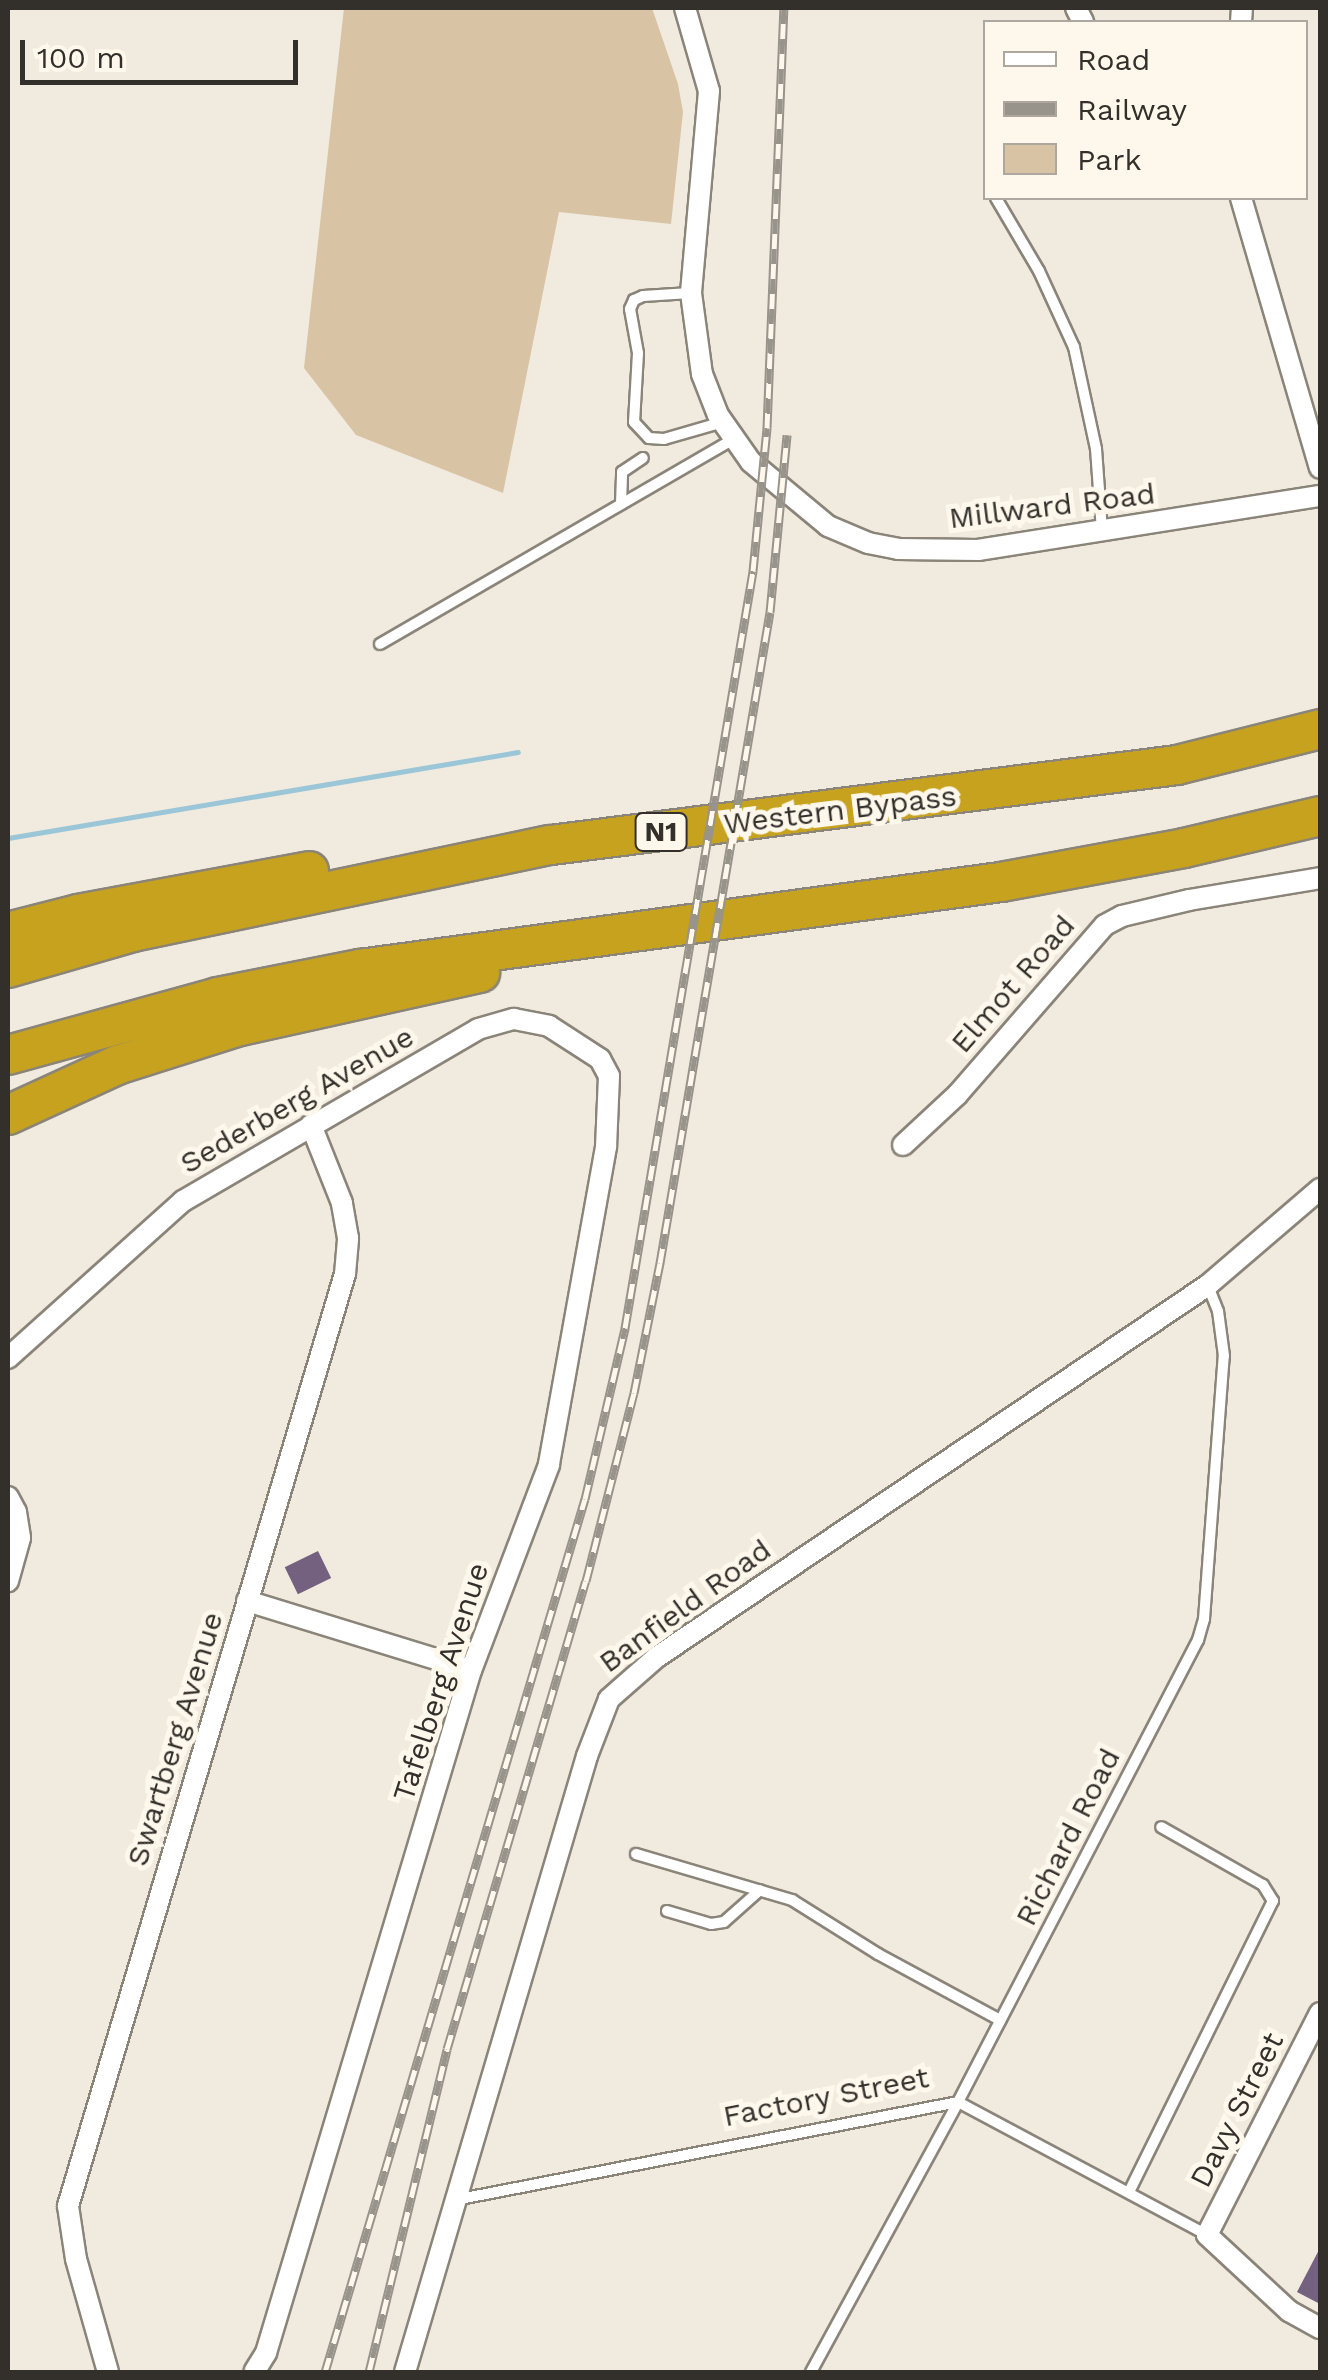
<!DOCTYPE html>
<html>
<head>
<meta charset="utf-8">
<style>
	body { margin:0 }
	#map { position:relative; width:1328px; height:2380px; overflow:hidden; background:#f1eade; font-family:"Work Sans",sans-serif }
	div>[style] { position:absolute }
	[style*='--x'] { left:calc(var(--x)*1px); top:calc(var(--y)*1px); width:calc(var(--w)*1px); rotate:calc(var(--a)*1deg) }
	.green>* { inset:0; background:#d8c4a5 }
	.stream>* { height:5px; margin:-2.5px; padding:0 2.5px; transform-origin:2.5px; border-radius:2.5px; background:#9bc6d7 }
	.building>* { inset:0; background:#74617f; transform-origin:0 0 }
	.roads { filter:drop-shadow(2px 0 #8a8479) drop-shadow(-2px 0 #8a8479) drop-shadow(0 2px #8a8479) drop-shadow(0 -2px #8a8479) }
	.lane>* { height:10px; margin:-5px; padding:0 5px; transform-origin:5px; border-radius:5px; background:#fff }
	.street>* { height:20px; margin:-10px; padding:0 10px; transform-origin:10px; border-radius:10px; background:#fff }
	.highway>* { height:38px; margin:-19px; padding:0 19px; transform-origin:19px; border-radius:19px; background:#c6a21e }
	.rail>* { height:9px; margin-top:-4.5px; transform-origin:0; background:repeating-linear-gradient(90deg,#fef7eb 0 15px,#98938b 0 30px); box-sizing:border-box; border-block:2px solid #98938b }
	span { translate:-50% -50%; white-space:nowrap; text-align:center; line-height:1.15; -webkit-text-stroke:10px #fef7eb; paint-order:stroke }
	.shield-label span { padding:2px 8px; background:#fef7eb; border:2px solid; border-radius:8px; -webkit-text-stroke-width:0 }
	.shield-label { font-size:28px; color:#33302c; font-weight:700 }
	.street-label { font-size:30px; color:#33302c }
	.frame { position:absolute; inset:0; border:10px solid #33302c; pointer-events:none }
	.legend { position:absolute; left:983px; top:20px; width:325px; height:180px; box-sizing:border-box; background:#fef7eb; border:2px solid #ada79f; margin:0; padding:12px 18px; list-style:none; font-size:30px; color:#33302c }
	.legend li { display:flex; align-items:center; gap:20px; height:50px }
	.legend b { width:50px; border:2px solid #ada79f }
	.scale { position:absolute; left:20px; top:40px; width:278px; height:45px; box-sizing:border-box; border:5px solid #33302c; border-top:0; padding-left:12px; font-size:30px; line-height:35px; white-space:nowrap; color:#33302c; -webkit-text-stroke:8px #fef7eb; paint-order:stroke }
</style>
</head>
<body>
<div id="map">
	<div class="green">
		<div style="clip-path:polygon(344px 8px,652px 8px,678px 84px,683px 112px,671px 224px,559px 212px,503px 493px,356px 435px,304px 368px)"></div>
	</div>
	<div class="stream">
		<div style="--x:8;--y:838;--w:517;--a:-9.57"></div>
	</div>
	<div class="building">
		<div style="left:318px;top:1551px;width:30px;height:37px;rotate:64deg"></div>
		<div style="clip-path:polygon(1320px 2248px,1320px 2304px,1297px 2292px)"></div>
	</div>
	<div class="roads">
		<div class="lane">
			<div style="--x:996;--y:198;--w:85;--a:59.5"></div>
			<div style="--x:1039;--y:271;--w:84;--a:65.3"></div>
			<div style="--x:1074;--y:347;--w:104;--a:77.8"></div>
			<div style="--x:1096;--y:449;--w:81;--a:85.8"></div>
			<div style="--x:690;--y:293;--w:47;--a:176.3"></div>
			<div style="--x:643;--y:296;--w:10;--a:156"></div>
			<div style="--x:634;--y:300;--w:10;--a:114"></div>
			<div style="--x:630;--y:309;--w:45;--a:79.7"></div>
			<div style="--x:638;--y:353;--w:69;--a:93.3"></div>
			<div style="--x:634;--y:422;--w:22;--a:47"></div>
			<div style="--x:649;--y:438;--w:15;--a:4"></div>
			<div style="--x:664;--y:439;--w:61;--a:-16.1"></div>
			<div style="--x:621;--y:504;--w:32;--a:-88"></div>
			<div style="--x:622;--y:472;--w:25;--a:-34"></div>
			<div style="--x:380;--y:644;--w:409;--a:-30.1"></div>
			<div style="--x:636;--y:1854;--w:163;--a:16.4"></div>
			<div style="--x:792;--y:1900;--w:102;--a:32.1"></div>
			<div style="--x:878;--y:1954;--w:139;--a:28.4"></div>
			<div style="--x:667;--y:1911;--w:46;--a:16.5"></div>
			<div style="--x:711;--y:1924;--w:13;--a:-9"></div>
			<div style="--x:724;--y:1922;--w:48;--a:-41.6"></div>
			<div style="--x:1129;--y:2192;--w:325;--a:-63.7"></div>
			<div style="--x:1273;--y:1901;--w:19;--a:-122"></div>
			<div style="--x:1263;--y:1885;--w:117;--a:-150.4"></div>
			<div style="--x:460;--y:2199;--w:507;--a:-11.02"></div>
			<div style="--x:958;--y:2102;--w:282;--a:28.1"></div>
			<div style="--x:811;--y:2372;--w:307;--a:-61.4"></div>
			<div style="--x:958;--y:2102;--w:521;--a:-62.55"></div>
			<div style="--x:1198;--y:1640;--w:22;--a:-74"></div>
			<div style="--x:1204;--y:1619;--w:264;--a:-85.7"></div>
			<div style="--x:1224;--y:1356;--w:45;--a:-97.6"></div>
			<div style="--x:1218;--y:1311;--w:27;--a:-112"></div>
		</div>
		<div class="street">
			<div style="--x:685;--y:8;--w:86;--a:73.9"></div>
			<div style="--x:709;--y:91;--w:203;--a:95.1"></div>
			<div style="--x:691;--y:293;--w:82;--a:82.3"></div>
			<div style="--x:702;--y:374;--w:44;--a:68.7"></div>
			<div style="--x:718;--y:415;--w:57;--a:54.9"></div>
			<div style="--x:751;--y:462;--w:100;--a:39.7"></div>
			<div style="--x:828;--y:526;--w:43;--a:23"></div>
			<div style="--x:868;--y:543;--w:31;--a:11"></div>
			<div style="--x:898;--y:549;--w:80;--a:0.7"></div>
			<div style="--x:978;--y:550;--w:346;--a:-9"></div>
			<div style="--x:1076;--y:8;--w:16;--a:63"></div>
			<div style="--x:1241;--y:22;--w:14;--a:-86"></div>
			<div style="--x:1241;--y:198;--w:281;--a:73.7"></div>
			<div style="--x:903;--y:1145;--w:74;--a:-42.8"></div>
			<div style="--x:957;--y:1095;--w:225;--a:-49"></div>
			<div style="--x:1105;--y:925;--w:19;--a:-28"></div>
			<div style="--x:1122;--y:916;--w:69;--a:-13.4"></div>
			<div style="--x:1189;--y:900;--w:133;--a:-9.5"></div>
			<div style="--x:8;--y:1358;--w:235;--a:-41.9"></div>
			<div style="--x:183;--y:1201;--w:341;--a:-30.2"></div>
			<div style="--x:478;--y:1029;--w:37;--a:-16"></div>
			<div style="--x:514;--y:1019;--w:36;--a:11"></div>
			<div style="--x:549;--y:1026;--w:61;--a:32.9"></div>
			<div style="--x:600;--y:1059;--w:19;--a:62"></div>
			<div style="--x:609;--y:1076;--w:71;--a:92.4"></div>
			<div style="--x:606;--y:1147;--w:323;--a:100.2"></div>
			<div style="--x:549;--y:1465;--w:219;--a:110.8"></div>
			<div style="--x:471;--y:1670;--w:713;--a:106.71"></div>
			<div style="--x:266;--y:2353;--w:22;--a:122"></div>
			<div style="--x:8;--y:1497;--w:17;--a:62"></div>
			<div style="--x:16;--y:1512;--w:26;--a:81"></div>
			<div style="--x:20;--y:1538;--w:45;--a:105.6"></div>
			<div style="--x:247;--y:1601;--w:234;--a:17.1"></div>
			<div style="--x:1320;--y:2013;--w:249;--a:117"></div>
			<div style="--x:1207;--y:2235;--w:112;--a:42.8"></div>
			<div style="--x:1289;--y:2311;--w:35;--a:29"></div>
			<div style="--x:108;--y:2372;--w:117;--a:-105.8"></div>
			<div style="--x:76;--y:2259;--w:54;--a:-98.6"></div>
			<div style="--x:68;--y:2206;--w:972;--a:-73.45"></div>
			<div style="--x:345;--y:1274;--w:36;--a:-85"></div>
			<div style="--x:348;--y:1238;--w:36;--a:-100"></div>
			<div style="--x:342;--y:1203;--w:84;--a:-111.7"></div>
			<div style="--x:405;--y:2372;--w:642;--a:-73.54"></div>
			<div style="--x:587;--y:1756;--w:61;--a:-68.9"></div>
			<div style="--x:609;--y:1699;--w:64;--a:-41.2"></div>
			<div style="--x:657;--y:1657;--w:665;--a:-34.02"></div>
			<div style="--x:1208;--y:1285;--w:148;--a:-40.6"></div>
		</div>
		<div class="highway">
			<div style="--x:8;--y:932;--w:72;--a:-14.4"></div>
			<div style="--x:78;--y:914;--w:235;--a:-10.5"></div>
			<div style="--x:8;--y:968;--w:130;--a:-16.1"></div>
			<div style="--x:133;--y:932;--w:427;--a:-11.8"></div>
			<div style="--x:551;--y:845;--w:631;--a:-7.28"></div>
			<div style="--x:1177;--y:765;--w:147;--a:-14.1"></div>
			<div style="--x:8;--y:1055;--w:218;--a:-15.4"></div>
			<div style="--x:218;--y:997;--w:145;--a:-11.2"></div>
			<div style="--x:360;--y:969;--w:647;--a:-7.73"></div>
			<div style="--x:1001;--y:882;--w:186;--a:-10.5"></div>
			<div style="--x:1184;--y:848;--w:140;--a:-13.2"></div>
			<div style="--x:8;--y:1115;--w:120;--a:-24.6"></div>
			<div style="--x:117;--y:1065;--w:129;--a:-17.6"></div>
			<div style="--x:240;--y:1026;--w:246;--a:-12.5"></div>
		</div>
	</div>
	<div class="rail">
		<div style="--x:325;--y:2372;--w:911;--a:-73.42"></div>
		<div style="--x:585;--y:1499;--w:176;--a:-76.8"></div>
		<div style="--x:625;--y:1328;--w:768;--a:-80.4"></div>
		<div style="--x:753;--y:571;--w:144;--a:-84.4"></div>
		<div style="--x:767;--y:428;--w:420;--a:-87.7"></div>
		<div style="--x:369;--y:2372;--w:332;--a:-76.4"></div>
		<div style="--x:447;--y:2049;--w:488;--a:-73.5"></div>
		<div style="--x:586;--y:1581;--w:194;--a:-75.7"></div>
		<div style="--x:634;--y:1393;--w:133;--a:-78.7"></div>
		<div style="--x:660;--y:1263;--w:660;--a:-80.41"></div>
		<div style="--x:770;--y:612;--w:178;--a:-84.5"></div>
	</div>
	<div class="shield-label">
		<span style="left:661px;top:832px">N1</span>
	</div>
	<div class="street-label">
		<span style="left:1052px;top:506px;rotate:-7deg">Millward Road</span>
		<span style="left:840px;top:810px;rotate:-7deg">Western Bypass</span>
		<span style="left:1013px;top:984px;rotate:-49deg">Elmot Road</span>
		<span style="left:297px;top:1100px;rotate:-30deg">Sederberg Avenue</span>
		<span style="left:685px;top:1606px;rotate:-36deg">Banfield Road</span>
		<span style="left:441px;top:1682px;rotate:-72deg">Tafelberg Avenue</span>
		<span style="left:175px;top:1739px;rotate:-73deg">Swartberg Avenue</span>
		<span style="left:1068px;top:1837px;rotate:-63deg">Richard Road</span>
		<span style="left:826px;top:2097px;rotate:-11deg">Factory Street</span>
		<span style="left:1237px;top:2110px;rotate:-63deg">Davy Street</span>
	</div>
	<div class="frame"></div>
	<ul class="legend">
	<li><b style="height:12px;background:#fff"></b>Road</li>
	<li><b style="height:12px;background:#98938b"></b>Railway</li>
	<li><b style="height:28px;background:#d8c4a5"></b>Park</li>
	</ul>
	<div class="scale">100 m</div>
</div>
</body>
</html>
